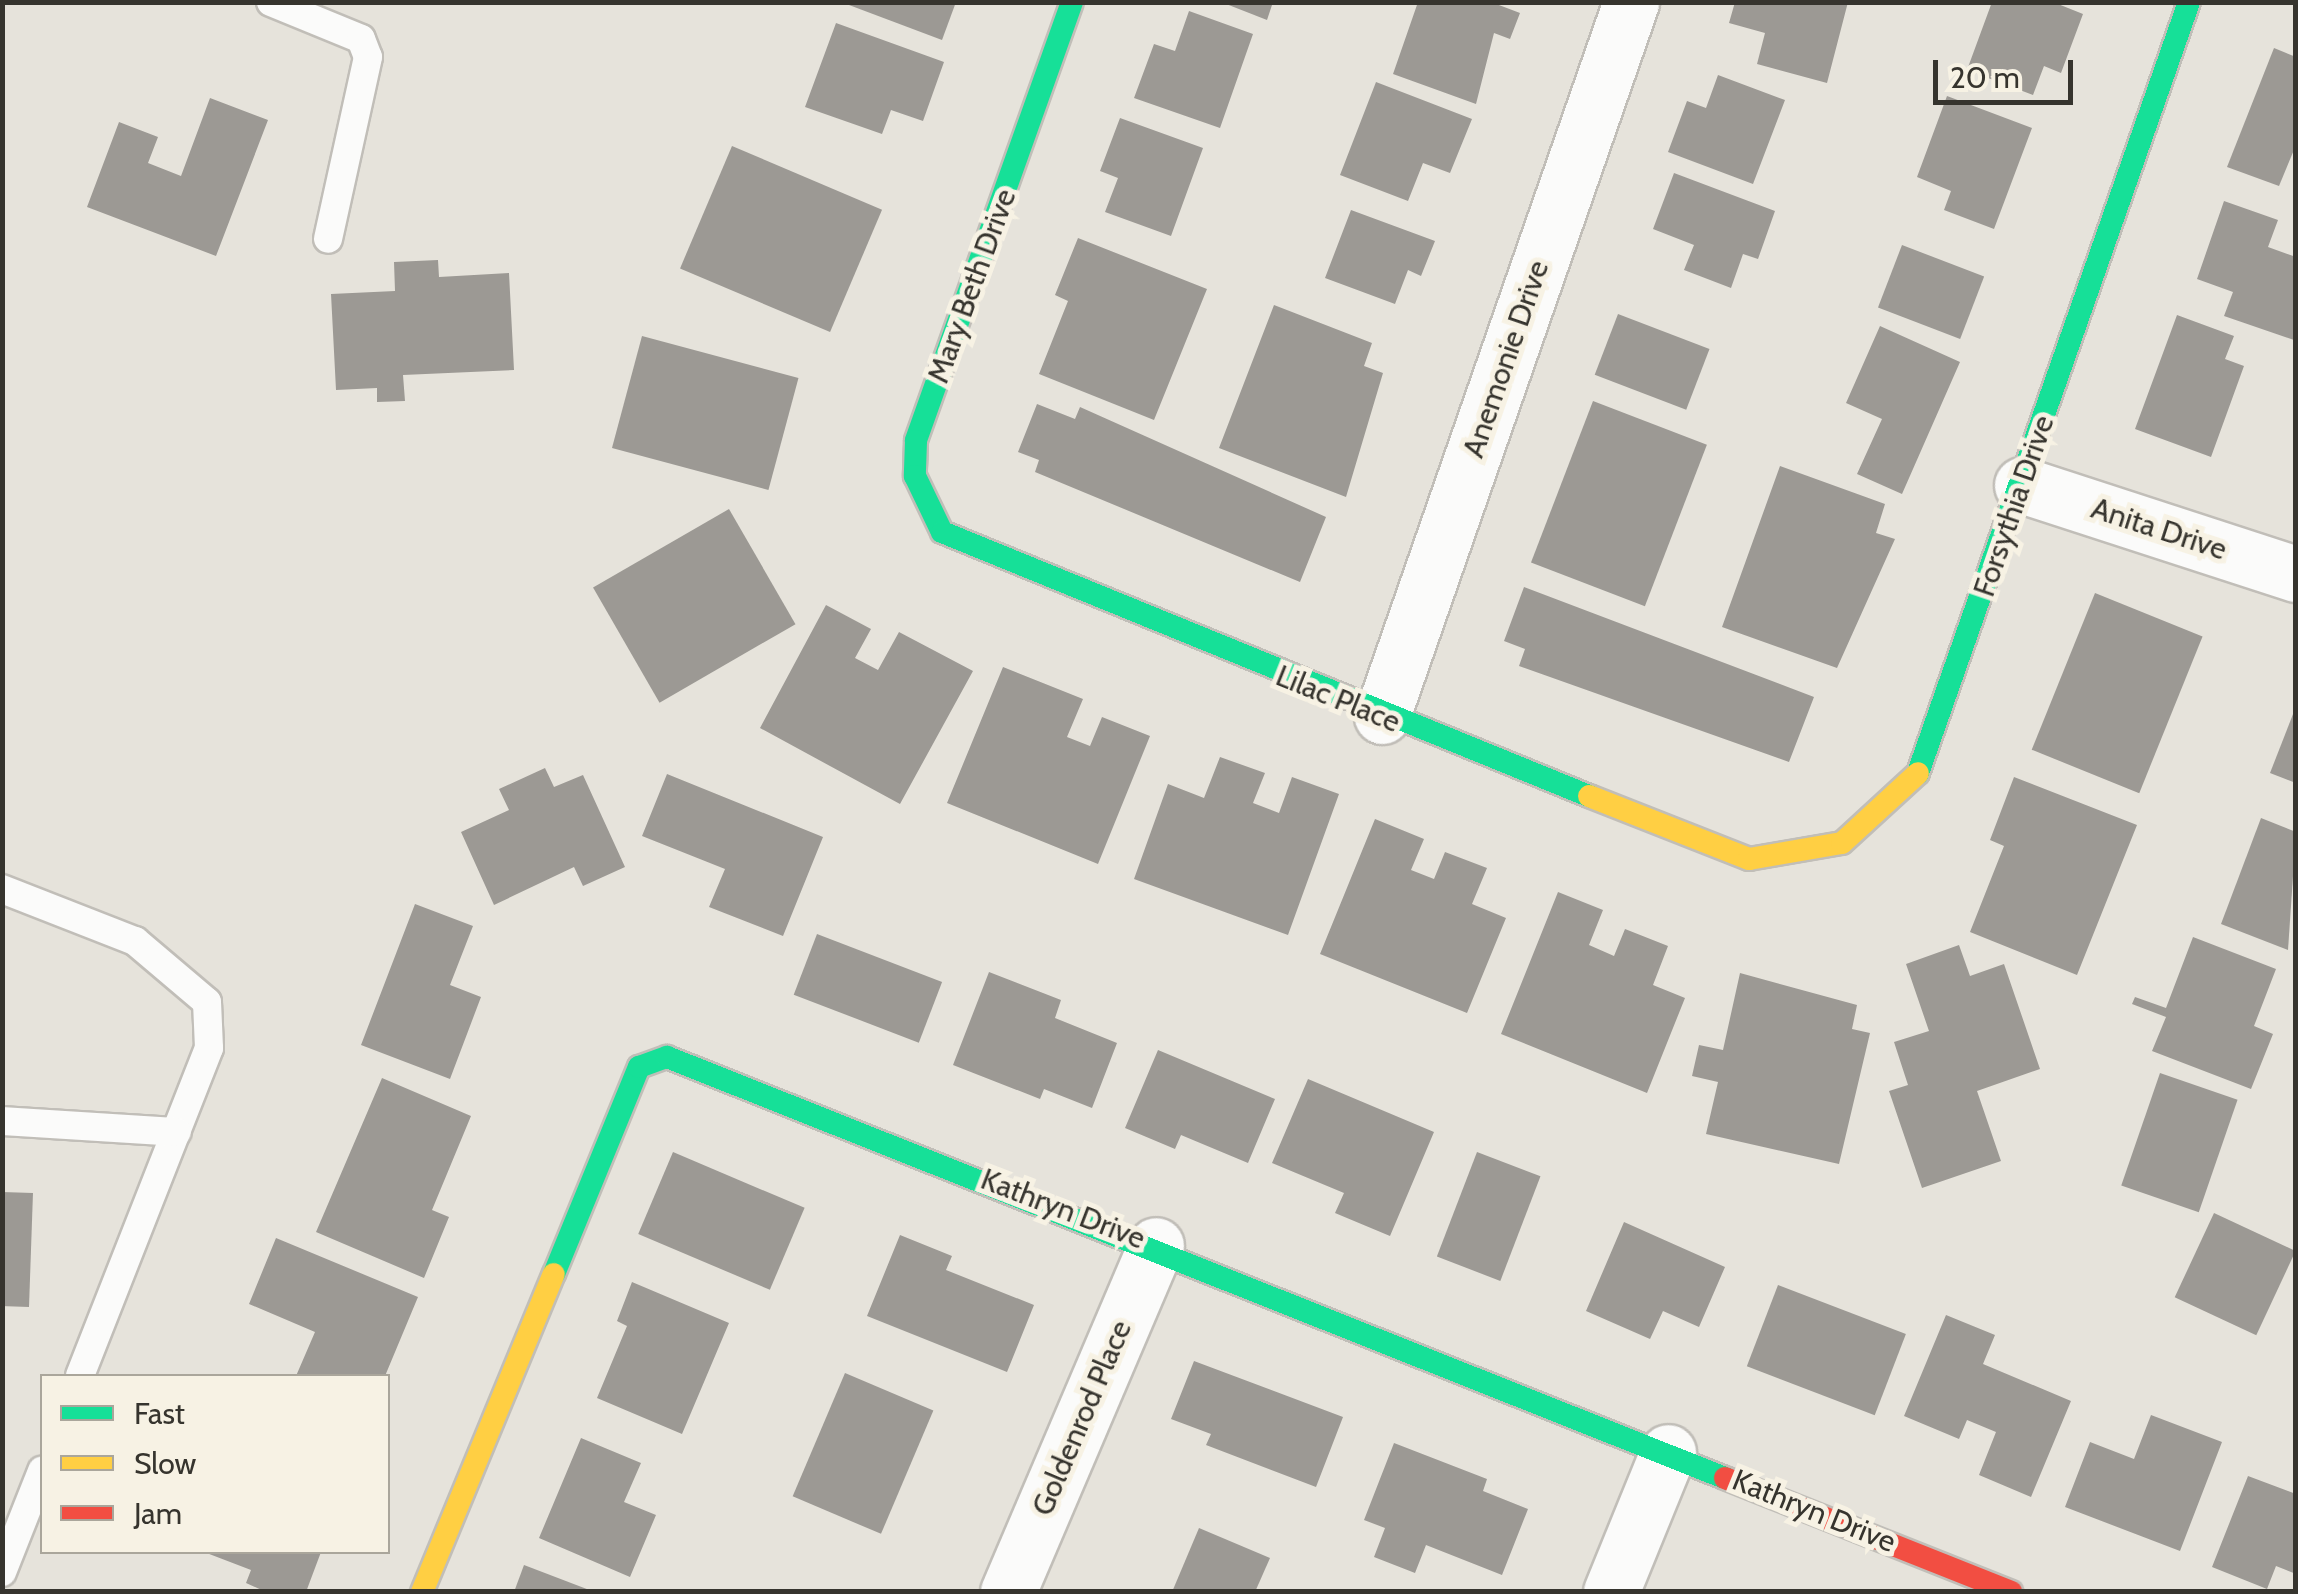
<!DOCTYPE html>
<html>
<head>
<meta charset="utf-8">
<style>
	body { margin:0 }
	#map { position:relative; width:2298px; height:1594px; overflow:hidden; background:#e6e3db; font-family:Cabin,sans-serif }
	div>[style] { position:absolute }
	[style*='--x'] { left:calc(var(--x)*1px); top:calc(var(--y)*1px); width:calc(var(--w)*1px); rotate:calc(var(--a)*1deg) }
	.building>* { inset:0; background:#9c9994; transform-origin:0 0 }
	.roads { filter:drop-shadow(2px 0 #c1beb8) drop-shadow(-2px 0 #c1beb8) drop-shadow(0 2px #c1beb8) drop-shadow(0 -2px #c1beb8) }
	.lane>* { height:28px; margin:-14px; padding:0 14px; transform-origin:14px; border-radius:14px; background:#fbfbfa }
	.street>* { height:55px; margin:-27.5px; padding:0 27.5px; transform-origin:27.5px; border-radius:27.5px; background:#fbfbfa }
	.fast>* { height:22px; margin:-11px; padding:0 11px; transform-origin:11px; border-radius:11px; background:#16e098 }
	.slow>* { height:22px; margin:-11px; padding:0 11px; transform-origin:11px; border-radius:11px; background:#ffcf43 }
	.jam>* { height:22px; margin:-11px; padding:0 11px; transform-origin:11px; border-radius:11px; background:#f24e42 }
	span { translate:-50% -50%; white-space:nowrap; text-align:center; line-height:1.15; -webkit-text-stroke:10px #f7f2e4; paint-order:stroke }
	.street-label { font-size:30px; color:#36342e }
	.frame { position:absolute; inset:0; border:5px solid #36342e; pointer-events:none }
	.legend { position:absolute; left:40px; top:1374px; width:350px; height:180px; box-sizing:border-box; background:#f7f2e4; border:2px solid #aaa69b; margin:0; padding:12px 18px; list-style:none; font-size:30px; color:#36342e }
	.legend li { display:flex; align-items:center; gap:20px; height:50px }
	.legend b { width:50px; border:2px solid #aaa69b }
	.scale { position:absolute; left:1933px; top:60px; width:140px; height:45px; box-sizing:border-box; border:5px solid #36342e; border-top:0; padding-left:12px; font-size:30px; line-height:35px; white-space:nowrap; color:#36342e; -webkit-text-stroke:8px #f7f2e4; paint-order:stroke }
</style>
</head>
<body>
<div id="map">
	<div class="building">
		<div style="clip-path:polygon(841px 2px,956px 2px,942px 40px)"></div>
		<div style="clip-path:polygon(1221px 2px,1273px 2px,1267px 20px)"></div>
		<div style="clip-path:polygon(1418px 2px,1491px 2px,1520px 13px,1510px 39px,1494px 33px,1476px 104px,1393px 74px)"></div>
		<div style="clip-path:polygon(1735px 2px,1848px 2px,1827px 83px,1757px 64px,1765px 33px,1729px 23px)"></div>
		<div style="clip-path:polygon(1992px 2px,2053px 2px,2083px 14px,2061px 73px,2044px 66px,2033px 95px,1967px 70px)"></div>
		<div style="clip-path:polygon(1189px 11px,1253px 34px,1220px 128px,1134px 98px,1154px 44px,1175px 51px)"></div>
		<div style="clip-path:polygon(836px 23px,944px 62px,923px 121px,891px 110px,882px 134px,805px 107px)"></div>
		<div style="clip-path:polygon(2274px 48px,2296px 57px,2296px 145px,2279px 186px,2227px 167px)"></div>
		<div style="clip-path:polygon(1718px 75px,1785px 100px,1753px 184px,1668px 152px,1687px 101px,1706px 108px)"></div>
		<div style="clip-path:polygon(1376px 82px,1472px 119px,1450px 173px,1423px 163px,1408px 201px,1340px 175px)"></div>
		<div style="clip-path:polygon(1947px 96px,2032px 128px,1994px 229px,1944px 210px,1951px 191px,1917px 177px)"></div>
		<div style="clip-path:polygon(210px 98px,268px 120px,216px 256px,87px 207px,119px 122px,158px 137px,148px 163px,181px 176px)"></div>
		<div style="clip-path:polygon(1120px 118px,1203px 148px,1171px 236px,1105px 212px,1118px 178px,1100px 171px)"></div>
		<div style="left:732px;top:146px;width:163px;height:133px;rotate:23deg"></div>
		<div style="clip-path:polygon(1674px 173px,1775px 211px,1758px 259px,1743px 254px,1731px 288px,1684px 270px,1694px 245px,1653px 229px)"></div>
		<div style="clip-path:polygon(2224px 201px,2278px 220px,2268px 247px,2296px 257px,2294px 340px,2224px 316px,2233px 292px,2197px 279px)"></div>
		<div style="clip-path:polygon(1351px 210px,1435px 241px,1421px 276px,1408px 270px,1395px 304px,1325px 278px)"></div>
		<div style="clip-path:polygon(1078px 238px,1207px 289px,1154px 420px,1039px 374px,1068px 301px,1055px 295px)"></div>
		<div style="left:1902px;top:245px;width:88px;height:67px;rotate:21deg"></div>
		<div style="clip-path:polygon(438px 260px,439px 277px,509px 273px,514px 370px,403px 375px,405px 401px,377px 402px,377px 388px,336px 390px,331px 294px,395px 291px,394px 262px)"></div>
		<div style="clip-path:polygon(1274px 305px,1372px 343px,1364px 366px,1383px 373px,1346px 497px,1219px 448px)"></div>
		<div style="left:1618px;top:314px;width:98px;height:65px;rotate:21deg"></div>
		<div style="clip-path:polygon(2177px 315px,2234px 336px,2225px 359px,2244px 366px,2211px 457px,2135px 429px)"></div>
		<div style="clip-path:polygon(1880px 326px,1960px 362px,1902px 494px,1857px 474px,1882px 419px,1846px 403px)"></div>
		<div style="left:642px;top:336px;width:162px;height:116px;rotate:15deg"></div>
		<div style="left:1593px;top:401px;width:122px;height:173px;rotate:21deg"></div>
		<div style="clip-path:polygon(1037px 404px,1075px 419px,1080px 407px,1326px 517px,1300px 582px,1035px 472px,1039px 460px,1018px 452px)"></div>
		<div style="clip-path:polygon(1780px 466px,1885px 504px,1876px 533px,1895px 539px,1837px 668px,1722px 627px)"></div>
		<div style="left:729px;top:509px;width:133px;height:157px;rotate:60deg"></div>
		<div style="clip-path:polygon(1524px 587px,1814px 697px,1789px 762px,1519px 666px,1525px 649px,1504px 641px)"></div>
		<div style="left:2095px;top:593px;width:116px;height:169px;rotate:22deg"></div>
		<div style="clip-path:polygon(826px 605px,871px 629px,855px 658px,878px 670px,899px 632px,973px 671px,900px 804px,760px 728px)"></div>
		<div style="clip-path:polygon(1003px 667px,1083px 699px,1067px 737px,1090px 746px,1102px 717px,1150px 736px,1098px 864px,947px 803px)"></div>
		<div style="clip-path:polygon(2295px 709px,2296px 709px,2296px 783px,2270px 773px)"></div>
		<div style="clip-path:polygon(1220px 757px,1265px 773px,1253px 803px,1279px 813px,1292px 777px,1339px 794px,1288px 935px,1134px 879px,1168px 784px,1204px 798px)"></div>
		<div style="clip-path:polygon(545px 768px,554px 787px,583px 775px,625px 867px,583px 886px,574px 867px,494px 905px,461px 832px,509px 810px,499px 789px)"></div>
		<div style="clip-path:polygon(667px 774px,823px 837px,783px 936px,709px 907px,725px 869px,642px 836px)"></div>
		<div style="clip-path:polygon(2014px 777px,2137px 825px,2077px 975px,1970px 932px,2004px 846px,1990px 840px)"></div>
		<div style="clip-path:polygon(2261px 818px,2296px 832px,2288px 950px,2221px 924px)"></div>
		<div style="clip-path:polygon(1375px 819px,1424px 839px,1411px 870px,1434px 879px,1445px 852px,1487px 868px,1472px 904px,1506px 918px,1467px 1013px,1320px 954px)"></div>
		<div style="clip-path:polygon(1558px 892px,1603px 910px,1589px 945px,1614px 956px,1625px 929px,1668px 946px,1653px 985px,1685px 998px,1647px 1093px,1501px 1034px)"></div>
		<div style="clip-path:polygon(415px 904px,473px 926px,450px 985px,481px 997px,450px 1079px,361px 1045px)"></div>
		<div style="left:817px;top:934px;width:134px;height:65px;rotate:21deg"></div>
		<div style="clip-path:polygon(2193px 937px,2276px 969px,2254px 1026px,2273px 1034px,2251px 1089px,2152px 1051px,2166px 1017px,2132px 1004px,2135px 997px,2166px 1008px)"></div>
		<div style="clip-path:polygon(1959px 945px,1970px 976px,2004px 964px,2040px 1069px,1977px 1091px,2001px 1161px,1922px 1188px,1889px 1091px,1908px 1085px,1894px 1042px,1929px 1031px,1906px 964px)"></div>
		<div style="clip-path:polygon(989px 972px,1061px 1000px,1055px 1018px,1117px 1043px,1092px 1108px,1044px 1089px,1040px 1099px,953px 1065px)"></div>
		<div style="clip-path:polygon(1740px 973px,1857px 1005px,1852px 1029px,1870px 1033px,1839px 1164px,1706px 1134px,1718px 1082px,1692px 1076px,1699px 1045px,1723px 1050px)"></div>
		<div style="clip-path:polygon(1158px 1050px,1275px 1099px,1248px 1163px,1181px 1135px,1175px 1149px,1125px 1128px)"></div>
		<div style="left:2160px;top:1073px;width:82px;height:119px;rotate:19deg"></div>
		<div style="clip-path:polygon(382px 1078px,471px 1116px,432px 1210px,449px 1217px,424px 1278px,316px 1232px)"></div>
		<div style="clip-path:polygon(1308px 1079px,1434px 1132px,1390px 1236px,1335px 1213px,1344px 1193px,1272px 1163px)"></div>
		<div style="left:673px;top:1152px;width:143px;height:89px;rotate:23deg"></div>
		<div style="left:1477px;top:1152px;width:68px;height:112px;rotate:21deg"></div>
		<div style="left:2px;top:1192px;width:31px;height:114px;rotate:2deg"></div>
		<div style="left:2214px;top:1213px;width:90px;height:93px;rotate:25deg"></div>
		<div style="clip-path:polygon(1624px 1222px,1725px 1267px,1699px 1327px,1663px 1311px,1650px 1339px,1586px 1311px)"></div>
		<div style="clip-path:polygon(900px 1235px,952px 1256px,946px 1270px,1034px 1305px,1007px 1372px,867px 1316px)"></div>
		<div style="clip-path:polygon(276px 1238px,418px 1297px,385px 1376px,296px 1376px,315px 1332px,249px 1304px)"></div>
		<div style="clip-path:polygon(632px 1282px,729px 1323px,682px 1434px,597px 1398px,627px 1326px,617px 1321px)"></div>
		<div style="left:1778px;top:1285px;width:137px;height:87px;rotate:21deg"></div>
		<div style="clip-path:polygon(1946px 1315px,1995px 1335px,1983px 1364px,2071px 1401px,2031px 1497px,1979px 1475px,1996px 1432px,1967px 1420px,1959px 1439px,1904px 1416px)"></div>
		<div style="clip-path:polygon(1194px 1361px,1343px 1417px,1316px 1487px,1206px 1445px,1211px 1434px,1171px 1419px)"></div>
		<div style="left:845px;top:1373px;width:96px;height:134px;rotate:23deg"></div>
		<div style="clip-path:polygon(2151px 1415px,2222px 1442px,2180px 1551px,2065px 1507px,2090px 1442px,2134px 1459px)"></div>
		<div style="clip-path:polygon(581px 1438px,641px 1463px,624px 1502px,656px 1515px,630px 1577px,539px 1538px)"></div>
		<div style="clip-path:polygon(1394px 1443px,1487px 1479px,1483px 1491px,1528px 1509px,1502px 1575px,1426px 1545px,1415px 1573px,1374px 1557px,1385px 1528px,1364px 1520px)"></div>
		<div style="clip-path:polygon(2248px 1476px,2296px 1494px,2296px 1574px,2276px 1566px,2267px 1589px,2212px 1567px)"></div>
		<div style="clip-path:polygon(1199px 1528px,1270px 1558px,1255px 1592px,1172px 1592px)"></div>
		<div style="clip-path:polygon(204px 1552px,321px 1552px,306px 1592px,266px 1592px,246px 1583px,251px 1570px)"></div>
		<div style="clip-path:polygon(524px 1565px,592px 1591px,592px 1592px,514px 1592px)"></div>
	</div>
	<div class="roads">
		<div class="lane">
			<div style="--x:271;--y:2;--w:97;--a:22.3"></div>
			<div style="--x:361;--y:39;--w:19;--a:69"></div>
			<div style="--x:368;--y:57;--w:186;--a:102.4"></div>
			<div style="--x:2;--y:889;--w:143;--a:21.4"></div>
			<div style="--x:135;--y:941;--w:94;--a:40.3"></div>
			<div style="--x:207;--y:1002;--w:46;--a:87.5"></div>
			<div style="--x:209;--y:1048;--w:352;--a:111.5"></div>
			<div style="--x:2;--y:1121;--w:175;--a:3.6"></div>
			<div style="--x:2;--y:1572;--w:109;--a:-68.4"></div>
		</div>
		<div class="street">
			<div style="--x:2022;--y:485;--w:288;--a:18"></div>
			<div style="--x:1382;--y:716;--w:756;--a:-70.77"></div>
			<div style="--x:1008;--y:1592;--w:377;--a:-66.9"></div>
			<div style="--x:1611;--y:1592;--w:151;--a:-67.8"></div>
		</div>
		<div class="fast">
			<div style="--x:1072;--y:2;--w:466;--a:109.6"></div>
			<div style="--x:916;--y:441;--w:35;--a:92"></div>
			<div style="--x:915;--y:476;--w:62;--a:64.3"></div>
			<div style="--x:942;--y:532;--w:699;--a:22.2"></div>
			<div style="--x:1918;--y:773;--w:817;--a:-70.63"></div>
			<div style="--x:554;--y:1274;--w:224;--a:-67.7"></div>
			<div style="--x:639;--y:1067;--w:30;--a:-20"></div>
			<div style="--x:667;--y:1057;--w:1139;--a:21.7"></div>
		</div>
		<div class="slow">
			<div style="--x:1589;--y:796;--w:172;--a:21.5"></div>
			<div style="--x:1749;--y:859;--w:94;--a:-9.8"></div>
			<div style="--x:1842;--y:843;--w:103;--a:-42.6"></div>
			<div style="--x:422;--y:1592;--w:344;--a:-67.5"></div>
		</div>
		<div class="jam">
			<div style="--x:1725;--y:1478;--w:308;--a:21.7"></div>
		</div>
	</div>
	<div class="street-label">
		<span style="left:972px;top:286px;rotate:-70deg">Mary Beth Drive</span>
		<span style="left:1506px;top:359px;rotate:-71deg">Anemonie Drive</span>
		<span style="left:2014px;top:506px;rotate:-71deg">Forsythia Drive</span>
		<span style="left:2159px;top:529px;rotate:18deg">Anita Drive</span>
		<span style="left:1338px;top:699px;rotate:22deg">Lilac Place</span>
		<span style="left:1063px;top:1209px;rotate:21deg">Kathryn Drive</span>
		<span style="left:1082px;top:1418px;rotate:-67deg">Goldenrod Place</span>
		<span style="left:1814px;top:1511px;rotate:22deg">Kathryn Drive</span>
	</div>
	<div class="frame"></div>
	<ul class="legend">
	<li><b style="height:12px;background:#16e098"></b>Fast</li>
	<li><b style="height:12px;background:#ffcf43"></b>Slow</li>
	<li><b style="height:12px;background:#f24e42"></b>Jam</li>
	</ul>
	<div class="scale">20 m</div>
</div>
</body>
</html>
